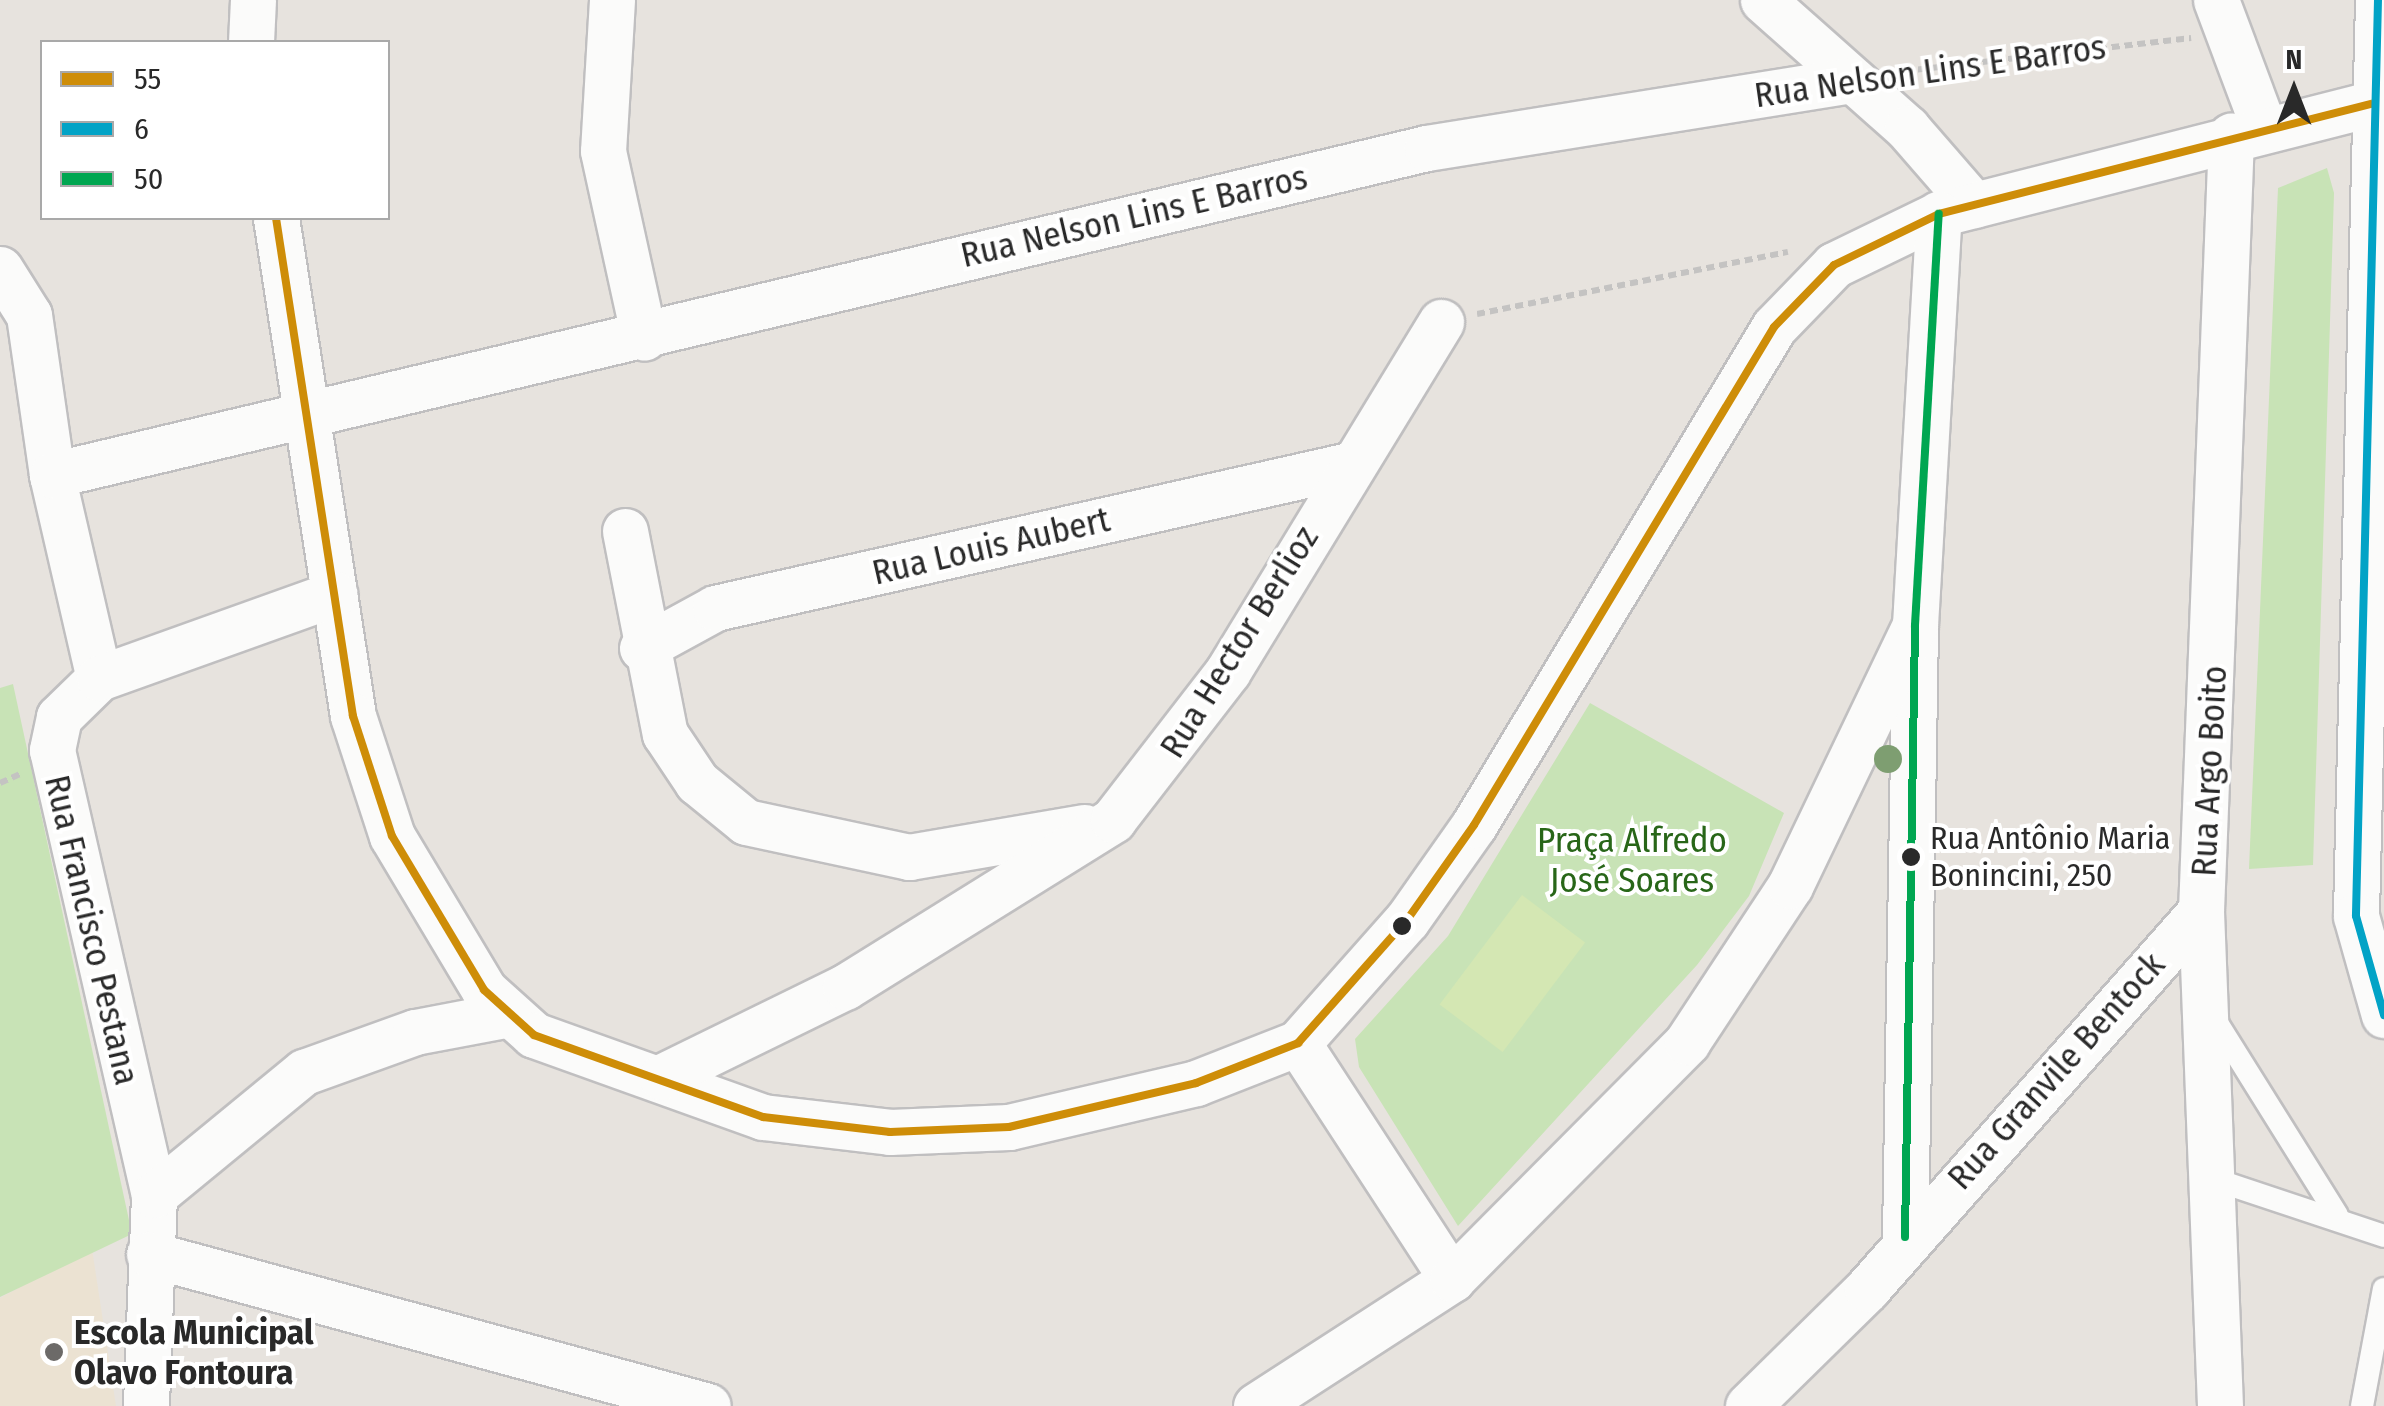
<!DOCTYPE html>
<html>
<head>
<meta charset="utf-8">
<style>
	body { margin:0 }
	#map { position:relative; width:2384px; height:1406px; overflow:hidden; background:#e7e3de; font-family:"Fira Sans Condensed",sans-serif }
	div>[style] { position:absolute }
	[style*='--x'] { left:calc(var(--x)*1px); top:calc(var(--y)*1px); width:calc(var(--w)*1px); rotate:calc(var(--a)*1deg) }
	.education>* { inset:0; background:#ebe2d2 }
	.green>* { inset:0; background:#c8e3b6 }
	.pitch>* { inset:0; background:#d4e7b3; transform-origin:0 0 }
	.path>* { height:6px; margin-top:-3px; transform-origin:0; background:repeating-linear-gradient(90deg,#c4c3c2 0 8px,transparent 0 13px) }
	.roads { filter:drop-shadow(2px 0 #c0bfc0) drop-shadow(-2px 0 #c0bfc0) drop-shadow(0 2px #c0bfc0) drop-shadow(0 -2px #c0bfc0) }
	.service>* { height:22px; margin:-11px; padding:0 11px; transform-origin:11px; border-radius:11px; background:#fbfbfa }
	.minor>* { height:45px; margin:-22.5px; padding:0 22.5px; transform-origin:22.5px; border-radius:22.5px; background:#fbfbfa }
	.bus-1>* { height:8px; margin:-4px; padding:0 4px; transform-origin:4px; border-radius:4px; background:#ce8d08 }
	.bus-2>* { height:8px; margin:-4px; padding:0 4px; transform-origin:4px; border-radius:4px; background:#02a3c6 }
	.bus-3>* { height:8px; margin:-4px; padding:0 4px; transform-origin:4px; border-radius:4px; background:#00a651 }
	.trees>* { width:28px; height:28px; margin:-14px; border-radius:50%; background:#7e9e71 }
	.dots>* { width:28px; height:28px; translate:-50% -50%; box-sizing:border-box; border:5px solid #fff; border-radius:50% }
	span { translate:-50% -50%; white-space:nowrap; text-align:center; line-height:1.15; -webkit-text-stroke:8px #fff; paint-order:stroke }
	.bus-label { font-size:32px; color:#292929 }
	.left { translate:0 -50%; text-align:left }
	.street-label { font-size:35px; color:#292929 }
	.park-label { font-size:35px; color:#286618 }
	.poi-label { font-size:35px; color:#292929; font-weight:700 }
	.legend { position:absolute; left:40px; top:40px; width:350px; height:180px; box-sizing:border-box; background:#fff; border:2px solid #a9a9a9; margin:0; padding:12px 18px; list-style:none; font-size:30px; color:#292929 }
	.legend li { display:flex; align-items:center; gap:20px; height:50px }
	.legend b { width:50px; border:2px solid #a9a9a9 }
	.north { position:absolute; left:2244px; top:40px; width:100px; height:100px; -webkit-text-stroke:8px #fff; paint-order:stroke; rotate:0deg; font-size:28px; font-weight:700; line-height:40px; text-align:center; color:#292929 }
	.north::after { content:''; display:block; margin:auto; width:35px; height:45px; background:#292929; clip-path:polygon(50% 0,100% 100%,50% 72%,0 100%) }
</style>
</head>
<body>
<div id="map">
	<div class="education">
		<div style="clip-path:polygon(92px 1249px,116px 1406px,0 1406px,0 1298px)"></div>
	</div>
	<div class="green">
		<div style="clip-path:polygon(2327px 168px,2334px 193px,2313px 865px,2249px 869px,2278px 188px)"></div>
		<div style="clip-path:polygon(13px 684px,132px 1234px,0 1297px,0 688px)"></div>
		<div style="clip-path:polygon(1590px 703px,1784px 813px,1749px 896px,1697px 965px,1458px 1226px,1359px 1067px,1355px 1039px,1448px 936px)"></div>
	</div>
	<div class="pitch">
		<div style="left:1522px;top:895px;width:79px;height:137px;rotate:37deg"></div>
	</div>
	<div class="path">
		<div style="--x:1905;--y:71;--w:288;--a:-6.6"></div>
		<div style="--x:1477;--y:314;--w:317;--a:-11.3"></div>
		<div style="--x:0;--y:783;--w:22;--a:-24"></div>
	</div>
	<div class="roads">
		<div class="service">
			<div style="--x:2212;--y:1015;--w:236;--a:58"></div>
			<div style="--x:2213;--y:1179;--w:180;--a:18.4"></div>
			<div style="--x:2362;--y:1406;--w:119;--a:-79.4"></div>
		</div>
		<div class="minor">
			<div style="--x:612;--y:0;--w:151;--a:93.4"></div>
			<div style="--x:603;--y:151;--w:191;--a:77.6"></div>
			<div style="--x:1763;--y:0;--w:193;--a:41.6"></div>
			<div style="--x:1907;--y:128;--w:102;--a:49"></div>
			<div style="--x:2216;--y:0;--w:134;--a:69.5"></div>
			<div style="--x:2378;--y:0;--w:916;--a:91.38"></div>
			<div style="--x:2356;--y:916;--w:103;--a:74.2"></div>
			<div style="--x:251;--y:42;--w:42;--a:-87.3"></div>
			<div style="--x:276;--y:218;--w:504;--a:81.21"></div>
			<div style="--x:353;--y:716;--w:126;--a:72"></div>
			<div style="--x:392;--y:836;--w:179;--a:59.1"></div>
			<div style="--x:484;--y:990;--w:67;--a:42"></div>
			<div style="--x:534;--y:1035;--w:243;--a:19.7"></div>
			<div style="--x:763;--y:1117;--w:128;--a:6.7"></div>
			<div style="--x:890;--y:1132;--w:119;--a:-2.4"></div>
			<div style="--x:1009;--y:1127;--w:192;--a:-13.2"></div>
			<div style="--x:1196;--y:1083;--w:110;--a:-21.4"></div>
			<div style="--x:1298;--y:1043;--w:164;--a:-48.5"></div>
			<div style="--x:1407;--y:920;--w:116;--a:-54.8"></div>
			<div style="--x:1474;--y:825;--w:581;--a:-58.93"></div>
			<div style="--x:1774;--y:327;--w:86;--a:-45.9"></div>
			<div style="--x:1834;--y:265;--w:117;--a:-25.9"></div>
			<div style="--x:1939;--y:214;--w:446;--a:-14.3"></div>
			<div style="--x:0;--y:269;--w:54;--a:57.8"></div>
			<div style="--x:29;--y:315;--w:162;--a:81.8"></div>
			<div style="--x:52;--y:475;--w:208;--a:77"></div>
			<div style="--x:99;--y:678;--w:56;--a:135.7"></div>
			<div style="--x:59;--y:717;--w:34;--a:102"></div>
			<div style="--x:52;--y:750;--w:457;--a:77.1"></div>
			<div style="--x:154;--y:1195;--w:211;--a:92.2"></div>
			<div style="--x:52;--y:475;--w:1413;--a:-13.38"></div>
			<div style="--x:1427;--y:148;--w:428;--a:-9.1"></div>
			<div style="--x:625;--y:531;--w:207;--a:78.9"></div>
			<div style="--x:665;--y:734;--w:58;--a:56.3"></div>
			<div style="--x:697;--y:782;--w:63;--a:39.2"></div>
			<div style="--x:746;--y:822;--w:167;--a:12.1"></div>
			<div style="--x:909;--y:857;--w:178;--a:-9.7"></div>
			<div style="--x:642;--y:648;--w:83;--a:-28.7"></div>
			<div style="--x:715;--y:608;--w:650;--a:-12.71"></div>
			<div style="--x:99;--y:678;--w:250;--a:-19.7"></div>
			<div style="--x:1298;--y:1043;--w:282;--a:56.9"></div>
			<div style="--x:661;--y:1077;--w:205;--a:-26.1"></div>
			<div style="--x:845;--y:987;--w:316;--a:-31.9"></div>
			<div style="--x:1113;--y:820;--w:188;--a:-52.3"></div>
			<div style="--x:1228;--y:671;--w:409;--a:-58.6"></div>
			<div style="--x:154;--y:1195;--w:194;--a:-39.4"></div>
			<div style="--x:304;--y:1072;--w:118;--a:-19.8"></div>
			<div style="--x:415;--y:1032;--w:92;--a:-10.7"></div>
			<div style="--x:1905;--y:1237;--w:612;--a:-89.06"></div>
			<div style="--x:1915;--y:625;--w:412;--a:-86.7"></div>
			<div style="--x:149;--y:1254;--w:579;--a:15.21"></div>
			<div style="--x:1256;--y:1406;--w:234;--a:-32.9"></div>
			<div style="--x:1452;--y:1279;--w:334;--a:-45.2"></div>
			<div style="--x:1687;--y:1042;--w:187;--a:-56.6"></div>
			<div style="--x:1790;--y:886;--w:289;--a:-64.4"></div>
			<div style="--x:1748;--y:1406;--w:167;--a:-44.5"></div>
			<div style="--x:1867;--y:1289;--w:504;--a:-48.54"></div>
			<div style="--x:2220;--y:1406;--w:495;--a:-92.2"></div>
			<div style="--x:2201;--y:911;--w:776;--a:-87.78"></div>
		</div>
	</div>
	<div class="bus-1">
		<div style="--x:276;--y:218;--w:504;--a:81.21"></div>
		<div style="--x:353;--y:716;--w:126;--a:72"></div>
		<div style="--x:392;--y:836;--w:179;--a:59.1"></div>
		<div style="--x:484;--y:990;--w:67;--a:42"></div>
		<div style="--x:534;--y:1035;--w:243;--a:19.7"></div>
		<div style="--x:763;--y:1117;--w:128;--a:6.7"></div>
		<div style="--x:890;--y:1132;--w:119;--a:-2.4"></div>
		<div style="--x:1009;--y:1127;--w:192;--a:-13.2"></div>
		<div style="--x:1196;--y:1083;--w:110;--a:-21.4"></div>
		<div style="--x:1298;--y:1043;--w:164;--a:-48.5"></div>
		<div style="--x:1407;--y:920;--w:116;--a:-54.8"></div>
		<div style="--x:1474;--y:825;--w:581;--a:-58.93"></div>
		<div style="--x:1774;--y:327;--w:86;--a:-45.9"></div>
		<div style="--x:1834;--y:265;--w:117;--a:-25.9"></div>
		<div style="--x:1939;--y:214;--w:446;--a:-14.3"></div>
	</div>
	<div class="bus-2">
		<div style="--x:2378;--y:0;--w:916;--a:91.38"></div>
		<div style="--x:2356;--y:916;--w:103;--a:74.2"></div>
	</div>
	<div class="bus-3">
		<div style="--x:1905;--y:1237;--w:612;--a:-89.06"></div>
		<div style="--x:1915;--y:625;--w:412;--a:-86.7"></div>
	</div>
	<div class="trees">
		<div style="left:1888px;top:759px"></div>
	</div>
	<div class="dots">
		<div style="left:1911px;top:857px;background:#292929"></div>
		<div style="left:1402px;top:926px;background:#292929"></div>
		<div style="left:54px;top:1352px;background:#6c6a68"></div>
	</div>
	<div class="bus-label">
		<span class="left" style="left:1930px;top:857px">Rua Antônio Maria<br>Bonincini, 250</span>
	</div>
	<div class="street-label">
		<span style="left:1930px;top:71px;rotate:-8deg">Rua Nelson Lins E Barros</span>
		<span style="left:1134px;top:216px;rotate:-13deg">Rua Nelson Lins E Barros</span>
		<span style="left:991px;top:546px;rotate:-13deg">Rua Louis Aubert</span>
		<span style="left:1239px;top:642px;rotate:-58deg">Rua Hector Berlioz</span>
		<span style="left:2209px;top:771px;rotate:-87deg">Rua Argo Boito</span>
		<span style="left:92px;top:930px;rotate:77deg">Rua Francisco Pestana</span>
		<span style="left:2056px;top:1071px;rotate:-48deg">Rua Granvile Bentock</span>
	</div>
	<div class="park-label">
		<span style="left:1632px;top:860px">Praça Alfredo<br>José Soares</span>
	</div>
	<div class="poi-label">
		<span class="left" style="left:74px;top:1352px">Escola Municipal<br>Olavo Fontoura</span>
	</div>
	<ul class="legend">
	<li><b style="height:12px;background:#ce8d08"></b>55</li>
	<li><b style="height:12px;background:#02a3c6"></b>6</li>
	<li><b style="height:12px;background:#00a651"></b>50</li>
	</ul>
	<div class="north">N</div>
</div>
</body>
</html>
